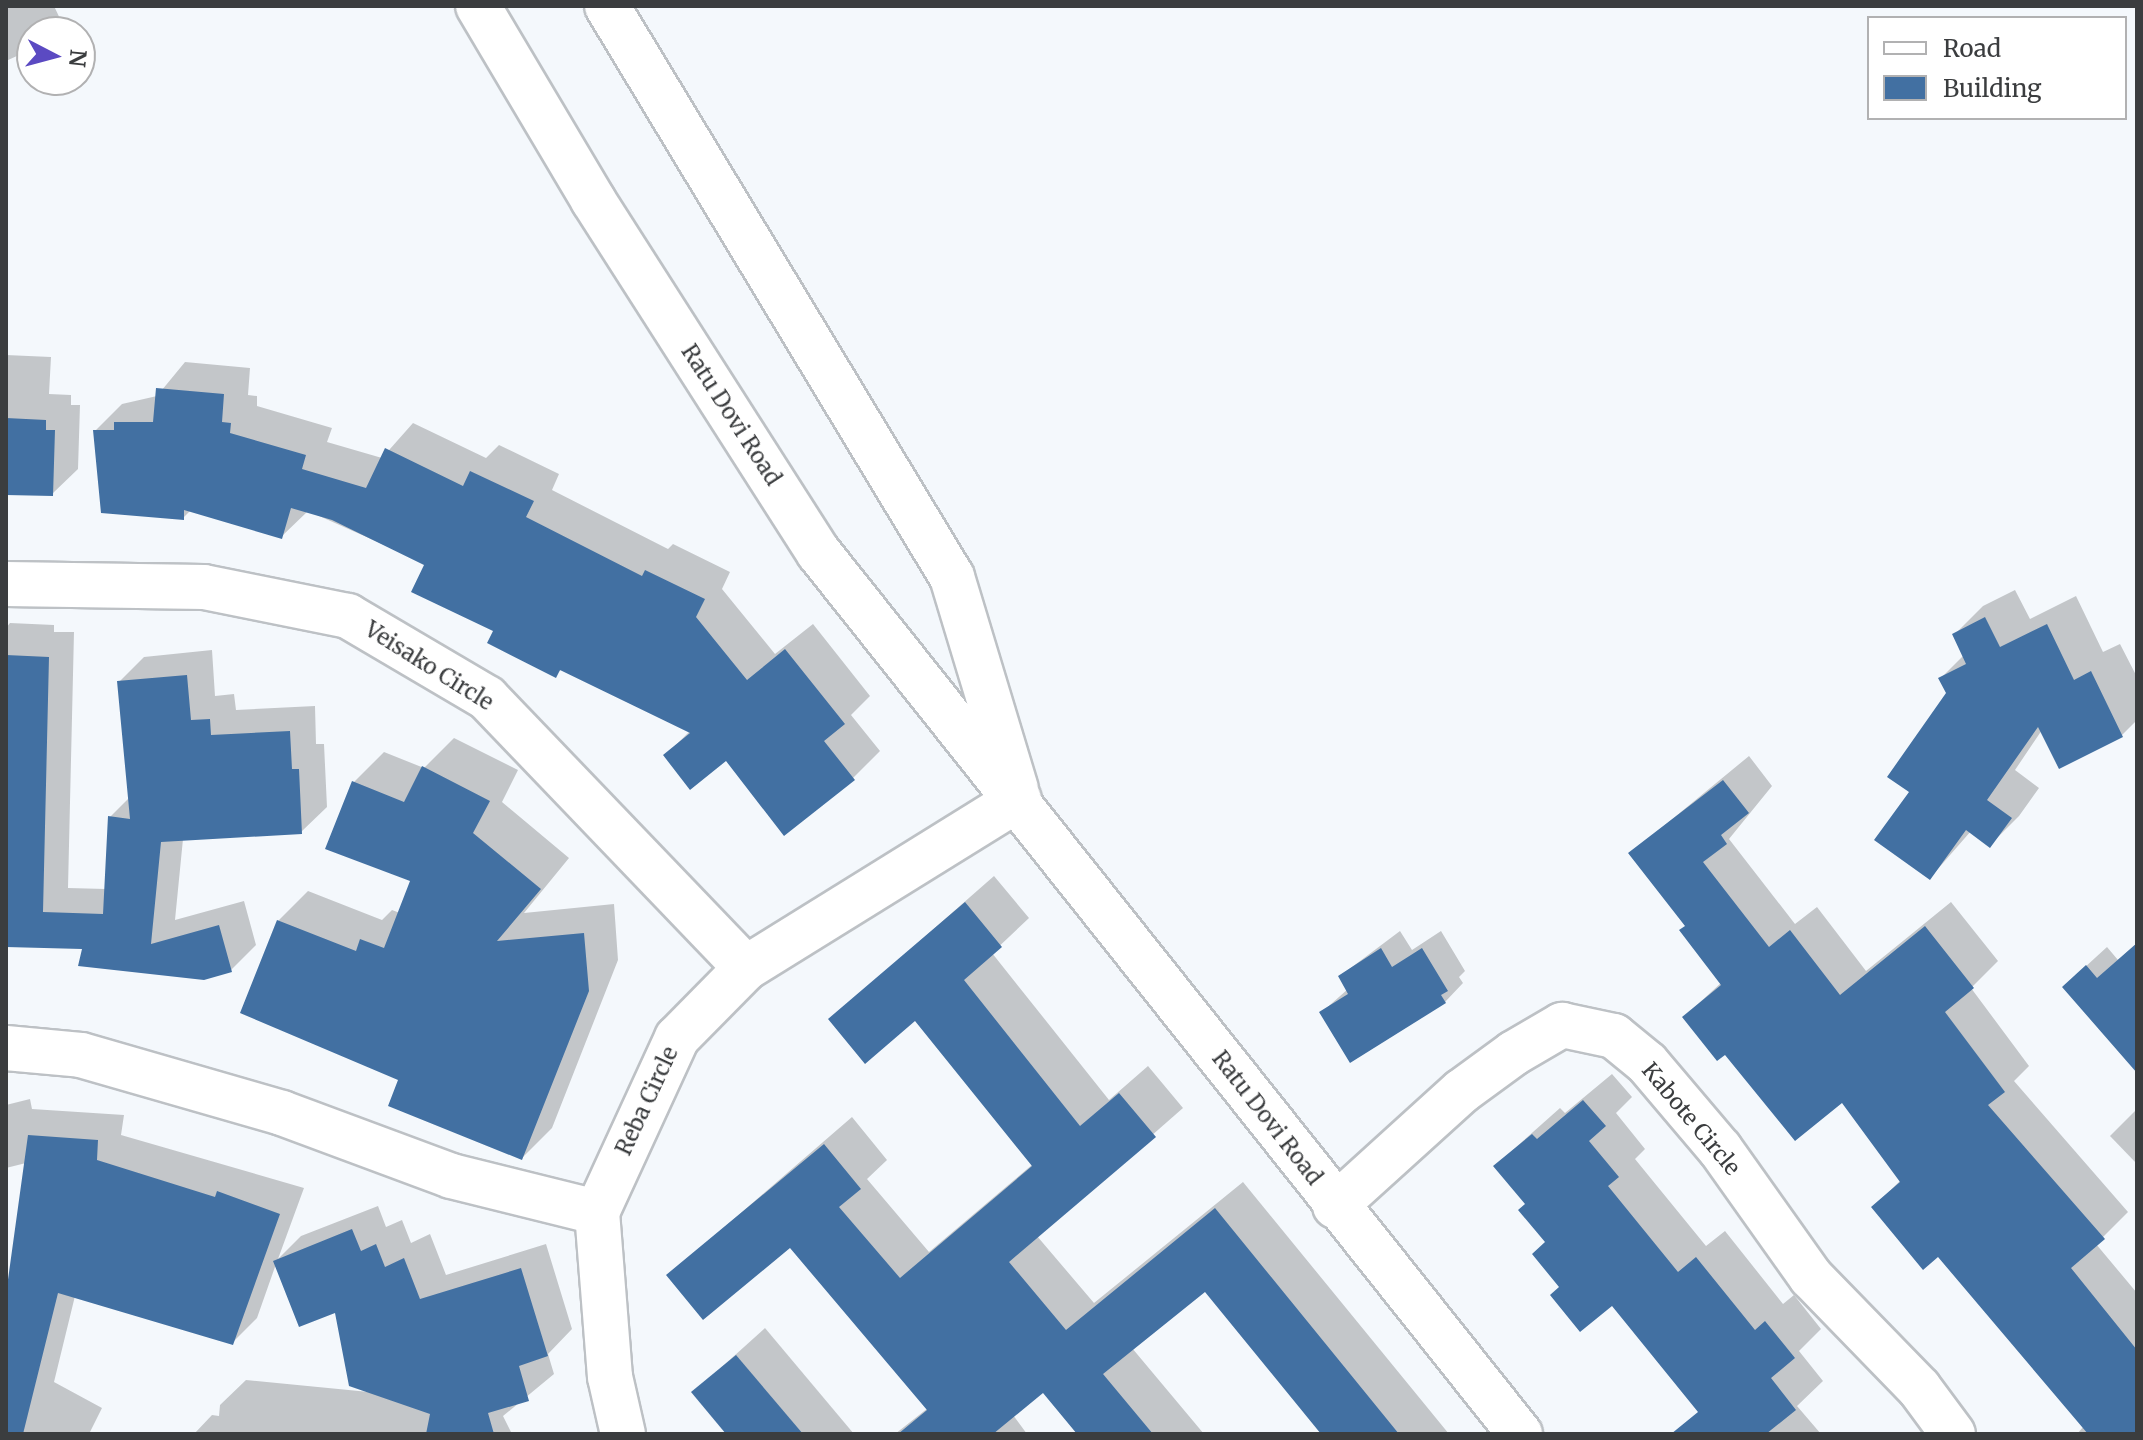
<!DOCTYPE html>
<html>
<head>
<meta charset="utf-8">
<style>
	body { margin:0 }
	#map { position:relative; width:2143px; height:1440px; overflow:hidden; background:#f4f8fc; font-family:Merriweather,serif }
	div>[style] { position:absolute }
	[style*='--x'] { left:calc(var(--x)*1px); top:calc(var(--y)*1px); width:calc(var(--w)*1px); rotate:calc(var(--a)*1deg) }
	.shadow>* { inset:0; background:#0003 }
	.building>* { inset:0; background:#4270a2 }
	.roads { filter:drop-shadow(2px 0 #bdc1c5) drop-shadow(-2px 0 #bdc1c5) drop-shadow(0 2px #bdc1c5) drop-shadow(0 -2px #bdc1c5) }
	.street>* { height:44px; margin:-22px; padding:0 22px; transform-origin:22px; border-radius:22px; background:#fff }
	.primary>* { height:44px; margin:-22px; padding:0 22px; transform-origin:22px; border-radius:22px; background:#fff }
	span { translate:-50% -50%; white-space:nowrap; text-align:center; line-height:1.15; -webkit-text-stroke:8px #fff; paint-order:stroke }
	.street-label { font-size:22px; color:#3b3d3f }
	.frame { position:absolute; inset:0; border:8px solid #3b3d3f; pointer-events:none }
	.legend { position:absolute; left:1867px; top:16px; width:260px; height:104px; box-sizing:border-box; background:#fff; border:2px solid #b1b1b2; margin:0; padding:10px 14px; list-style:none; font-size:24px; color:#3b3d3f }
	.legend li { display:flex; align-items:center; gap:16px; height:40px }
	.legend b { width:40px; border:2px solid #b1b1b2 }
	.north { position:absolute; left:16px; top:16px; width:80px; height:80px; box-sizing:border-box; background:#fff; border:2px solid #b1b1b2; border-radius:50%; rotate:96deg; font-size:22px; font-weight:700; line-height:32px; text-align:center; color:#3b3d3f }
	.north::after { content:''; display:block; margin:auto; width:28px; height:36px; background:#5b4ac2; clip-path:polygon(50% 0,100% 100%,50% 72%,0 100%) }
</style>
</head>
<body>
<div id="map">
	<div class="shadow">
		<div style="clip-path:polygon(6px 6px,54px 6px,63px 25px,55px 32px,32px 32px,32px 49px,6px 61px)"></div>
		<div style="clip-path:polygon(6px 355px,51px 357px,49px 394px,71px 395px,71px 405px,80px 405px,78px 469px,52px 494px,6px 493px)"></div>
		<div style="clip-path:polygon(185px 362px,250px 368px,248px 395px,257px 396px,257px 406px,332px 428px,327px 442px,382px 458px,413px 423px,486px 458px,499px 445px,559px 474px,552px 490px,668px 549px,673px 544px,730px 572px,722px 589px,775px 654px,813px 624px,870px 696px,851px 715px,880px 751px,853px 778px,726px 758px,666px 755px,690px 731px,562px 669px,555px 675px,496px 630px,427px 564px,308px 511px,281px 537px,191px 510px,183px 518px,95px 431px,122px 404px,157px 396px)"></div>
		<div style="clip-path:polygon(2015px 590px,2030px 619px,2076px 596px,2103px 652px,2120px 644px,2137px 677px,2137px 720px,2122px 735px,2060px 767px,2042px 730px,2015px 770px,2039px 788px,2019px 816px,1990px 845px,1971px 831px,1930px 878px,1912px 791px,1948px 693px,1941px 678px,1964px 655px,1954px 635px,1983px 606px)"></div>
		<div style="clip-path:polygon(10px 623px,54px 625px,54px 632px,74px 632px,68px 888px,106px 889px,110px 817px,130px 797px,119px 682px,144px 657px,212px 650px,215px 696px,234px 694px,236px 710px,315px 706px,316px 744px,324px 744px,327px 807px,301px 832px,183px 839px,175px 920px,244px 901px,256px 945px,231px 970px,85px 947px,6px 945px,6px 628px)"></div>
		<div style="clip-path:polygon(454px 738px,518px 770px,502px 802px,569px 858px,524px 913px,614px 904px,618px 960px,552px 1128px,522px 1158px,401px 1079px,278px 921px,308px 891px,382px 920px,392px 910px,400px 913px,412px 880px,354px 782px,384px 752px,424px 768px)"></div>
		<div style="clip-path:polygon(1749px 756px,1772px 786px,1729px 839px,1795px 924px,1817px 907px,1866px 971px,1951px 902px,1998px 961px,1971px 988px,2029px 1066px,2014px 1081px,2128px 1212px,2096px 1244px,2137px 1293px,2137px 1434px,2077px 1434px,2084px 1426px,1939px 1254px,1873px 1207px,1901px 1180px,1842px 1100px,1725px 1052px,1684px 1017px,1722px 982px,1687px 925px,1631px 853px)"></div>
		<div style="clip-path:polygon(994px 876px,1029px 918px,992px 953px,1109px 1100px,1148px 1066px,1183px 1108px,1037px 1236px,1094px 1303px,1243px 1182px,1449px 1434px,1324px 1434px,1205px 1289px,1132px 1348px,1204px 1434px,1080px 1434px,1043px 1390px,1013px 1415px,1027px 1434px,895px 1434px,928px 1408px,790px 1245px,669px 1275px,852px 1117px,887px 1160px,867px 1179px,929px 1252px,1033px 1164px,916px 1018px,831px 1019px)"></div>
		<div style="clip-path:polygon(1400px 931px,1412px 950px,1441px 931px,1465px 971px,1459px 977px,1463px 983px,1445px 1002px,1322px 1012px,1348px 989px,1340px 976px)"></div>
		<div style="clip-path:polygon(2137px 943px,2137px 1028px,2084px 968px,2107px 947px,2118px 960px)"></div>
		<div style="clip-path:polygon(1612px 1074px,1632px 1097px,1616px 1113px,1645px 1149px,1635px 1159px,1706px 1246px,1725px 1231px,1783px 1304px,1794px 1295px,1821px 1329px,1799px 1351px,1823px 1381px,1797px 1406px,1821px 1434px,1706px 1434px,1700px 1412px,1612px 1303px,1561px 1287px,1547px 1241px,1527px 1204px,1495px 1166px,1560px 1108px,1565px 1113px)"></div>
		<div style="clip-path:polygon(30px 1099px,32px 1109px,124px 1115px,121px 1135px,304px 1188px,278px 1259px,301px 1236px,378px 1206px,386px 1227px,402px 1220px,411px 1243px,430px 1234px,446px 1275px,546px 1244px,572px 1329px,548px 1354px,554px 1374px,503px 1416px,512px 1434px,194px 1434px,212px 1415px,219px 1416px,220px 1405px,246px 1380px,369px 1392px,336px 1310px,276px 1264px,257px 1318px,232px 1343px,75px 1296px,54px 1382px,102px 1408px,89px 1434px,6px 1434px,6px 1308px,26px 1163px,6px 1168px,6px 1105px)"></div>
		<div style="clip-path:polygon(2137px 1109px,2137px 1164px,2110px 1136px)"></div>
		<div style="clip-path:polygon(765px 1328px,854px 1434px,729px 1434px,694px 1392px)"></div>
	</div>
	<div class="building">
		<div style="clip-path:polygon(156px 388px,224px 394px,222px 422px,231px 423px,230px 433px,306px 455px,302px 469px,366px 488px,385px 448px,463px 486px,470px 471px,534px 501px,526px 517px,642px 576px,645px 570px,705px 599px,696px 617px,747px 680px,785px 649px,845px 724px,824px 741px,855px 780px,784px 836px,726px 761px,690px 790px,663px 755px,690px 733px,560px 670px,556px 678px,487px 643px,493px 631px,411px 592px,424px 565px,332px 520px,291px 508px,282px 539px,184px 510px,184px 520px,101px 513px,93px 430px,114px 430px,114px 422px,153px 422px)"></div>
		<div style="clip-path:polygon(6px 418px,46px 420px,46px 430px,55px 430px,53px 496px,6px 495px)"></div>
		<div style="clip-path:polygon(1985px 617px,2000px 647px,2047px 624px,2074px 680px,2091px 671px,2123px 737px,2059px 769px,2038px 727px,1987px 800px,2012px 818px,1990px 848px,1966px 830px,1930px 880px,1874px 840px,1909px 792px,1887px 777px,1946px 693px,1938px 678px,1966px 664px,1952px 634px)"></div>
		<div style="clip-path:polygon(6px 655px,49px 657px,43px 912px,103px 914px,108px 816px,130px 819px,117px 681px,187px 675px,191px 720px,210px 719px,211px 735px,290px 731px,292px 769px,299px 769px,302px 834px,161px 842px,151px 944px,219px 925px,232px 972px,204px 980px,78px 966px,82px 949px,6px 947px)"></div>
		<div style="clip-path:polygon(422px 766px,490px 801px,473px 833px,541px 889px,497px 941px,584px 933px,589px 991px,522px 1160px,388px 1106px,398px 1080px,240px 1013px,277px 920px,356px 951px,360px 939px,384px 948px,410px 881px,325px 849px,352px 781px,404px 802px)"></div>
		<div style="clip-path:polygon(1723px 780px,1749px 813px,1721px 835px,1727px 844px,1703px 862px,1769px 947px,1790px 930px,1840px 995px,1925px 926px,1974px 988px,1945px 1012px,2005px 1092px,1988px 1105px,2105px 1239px,2071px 1268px,2137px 1350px,2137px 1434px,2088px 1434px,1938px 1257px,1923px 1270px,1871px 1207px,1900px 1182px,1842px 1103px,1795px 1141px,1725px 1055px,1717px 1061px,1682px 1017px,1721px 985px,1679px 930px,1685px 926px,1628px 853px)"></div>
		<div style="clip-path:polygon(965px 902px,1002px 947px,964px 980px,1080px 1126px,1119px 1093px,1156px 1137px,1009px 1262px,1066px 1330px,1215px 1208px,1399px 1434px,1321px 1434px,1205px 1292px,1103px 1374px,1153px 1434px,1077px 1434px,1043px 1393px,993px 1434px,898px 1434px,927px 1410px,790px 1248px,703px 1320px,666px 1275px,824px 1144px,861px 1189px,839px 1207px,900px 1278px,1032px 1166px,915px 1021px,865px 1064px,828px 1019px)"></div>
		<div style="clip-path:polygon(2137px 943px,2137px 1073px,2062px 987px,2086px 965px,2097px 978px)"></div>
		<div style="clip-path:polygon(1381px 948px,1392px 967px,1422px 948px,1448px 991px,1441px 995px,1446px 1003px,1350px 1063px,1319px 1012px,1348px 994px,1338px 976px)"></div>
		<div style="clip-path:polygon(1583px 1100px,1606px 1126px,1589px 1141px,1619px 1177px,1608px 1186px,1678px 1272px,1696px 1257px,1755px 1330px,1765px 1321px,1795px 1358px,1771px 1378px,1796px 1410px,1766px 1434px,1671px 1434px,1698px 1412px,1612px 1306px,1580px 1332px,1550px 1295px,1559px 1287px,1532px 1254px,1545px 1242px,1518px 1210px,1525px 1204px,1493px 1166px,1532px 1134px,1537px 1139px)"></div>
		<div style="clip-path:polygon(28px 1135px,98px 1140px,97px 1160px,215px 1197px,217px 1191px,280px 1214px,233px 1345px,58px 1293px,23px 1434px,6px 1434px,6px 1294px)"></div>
		<div style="clip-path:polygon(352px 1229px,361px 1251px,376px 1244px,385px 1267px,404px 1258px,420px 1299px,521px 1268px,548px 1356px,519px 1366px,529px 1401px,488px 1413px,494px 1434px,426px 1434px,430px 1414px,349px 1386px,335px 1313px,299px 1327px,273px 1261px)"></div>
		<div style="clip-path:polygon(736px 1355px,803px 1434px,726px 1434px,691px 1392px)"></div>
	</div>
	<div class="roads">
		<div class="street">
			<div style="--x:6;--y:584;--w:198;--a:0.9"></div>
			<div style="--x:204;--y:587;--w:147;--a:11.4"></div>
			<div style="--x:348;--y:616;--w:161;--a:30.5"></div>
			<div style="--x:487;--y:698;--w:374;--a:46.2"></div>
			<div style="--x:6;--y:1048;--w:75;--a:5.3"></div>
			<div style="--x:81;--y:1055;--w:209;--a:16.1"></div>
			<div style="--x:282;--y:1113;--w:180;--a:20.4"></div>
			<div style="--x:451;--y:1176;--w:150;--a:13.9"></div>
			<div style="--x:1335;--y:1206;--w:171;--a:-42.2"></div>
			<div style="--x:1462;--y:1091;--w:64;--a:-36.2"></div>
			<div style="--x:1514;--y:1053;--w:56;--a:-30.3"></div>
			<div style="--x:1562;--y:1025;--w:53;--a:11.9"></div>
			<div style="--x:1614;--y:1036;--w:43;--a:39.3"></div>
			<div style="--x:1647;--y:1063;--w:113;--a:49.7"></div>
			<div style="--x:1720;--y:1149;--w:157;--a:54.6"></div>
			<div style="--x:1811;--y:1277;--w:155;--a:45.8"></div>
			<div style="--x:1919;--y:1388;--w:57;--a:53.5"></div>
			<div style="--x:623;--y:1434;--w:58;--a:-102.8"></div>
			<div style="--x:610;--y:1377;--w:166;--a:-94.5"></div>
			<div style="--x:597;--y:1212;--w:192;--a:-65.3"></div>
			<div style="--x:677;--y:1038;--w:98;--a:-45.4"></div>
			<div style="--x:746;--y:968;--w:321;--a:-31.8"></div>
		</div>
		<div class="primary">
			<div style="--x:478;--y:6;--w:226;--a:59.3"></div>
			<div style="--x:593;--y:200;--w:419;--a:57.4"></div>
			<div style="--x:819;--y:553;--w:1126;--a:51.49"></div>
			<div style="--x:607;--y:6;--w:667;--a:58.86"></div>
			<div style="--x:952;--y:577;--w:221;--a:73.2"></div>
		</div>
	</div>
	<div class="street-label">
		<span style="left:731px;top:415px;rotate:57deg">Ratu Dovi Road</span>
		<span style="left:429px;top:666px;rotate:32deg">Veisako Circle</span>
		<span style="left:647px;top:1101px;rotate:-65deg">Reba Circle</span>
		<span style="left:1267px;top:1118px;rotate:52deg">Ratu Dovi Road</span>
		<span style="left:1691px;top:1119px;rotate:50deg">Kabote Circle</span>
	</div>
	<div class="frame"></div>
	<ul class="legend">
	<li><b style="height:10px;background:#fff"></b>Road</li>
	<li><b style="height:22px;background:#4270a2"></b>Building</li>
	</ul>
	<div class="north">N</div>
</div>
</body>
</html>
